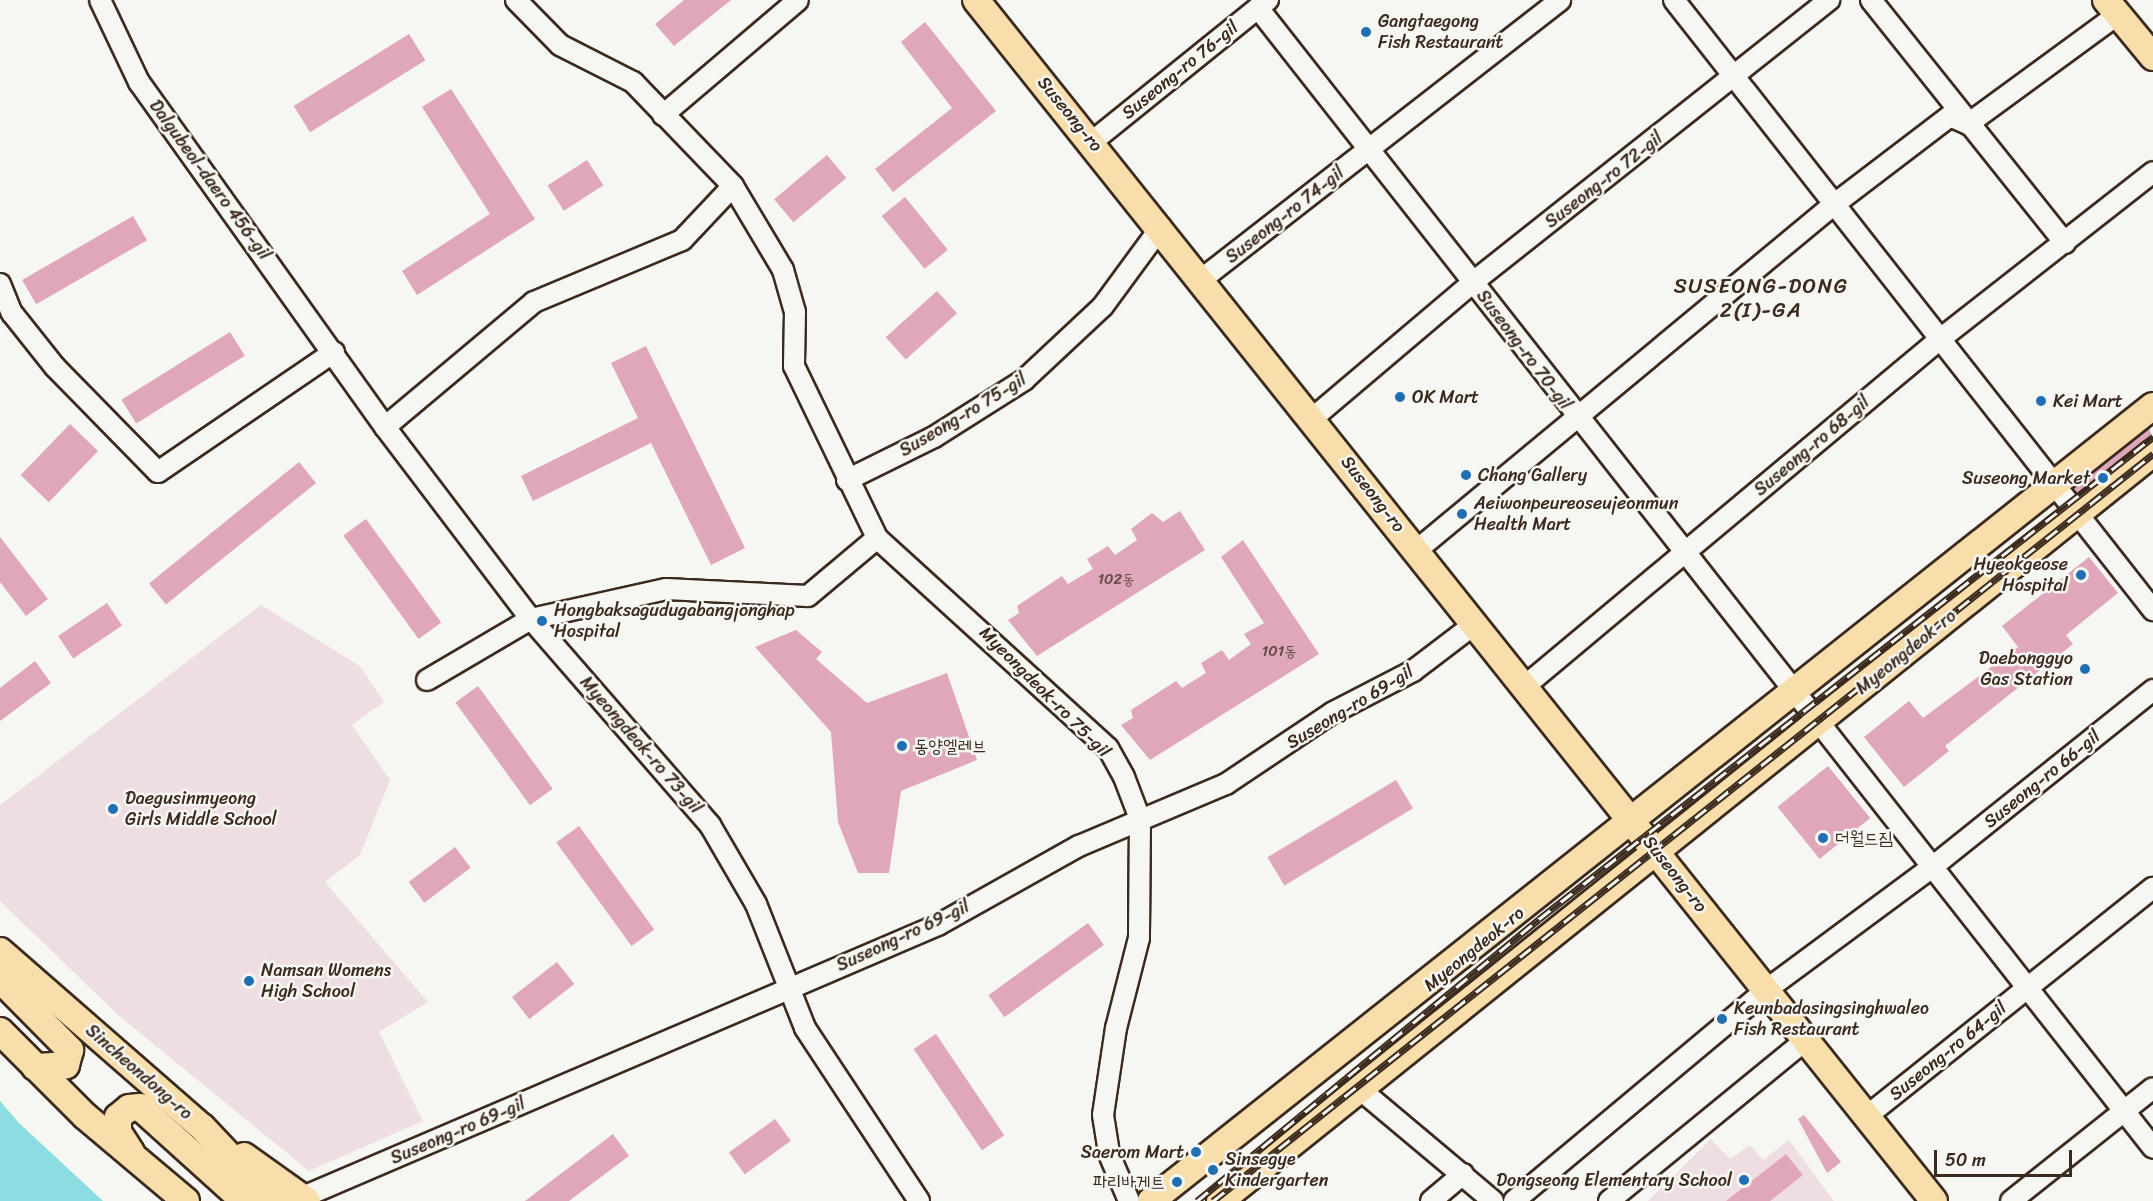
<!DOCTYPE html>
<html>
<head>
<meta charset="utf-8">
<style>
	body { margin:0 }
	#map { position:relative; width:2153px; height:1201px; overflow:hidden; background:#f6f6f2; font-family:Sriracha,"Poor Story",sans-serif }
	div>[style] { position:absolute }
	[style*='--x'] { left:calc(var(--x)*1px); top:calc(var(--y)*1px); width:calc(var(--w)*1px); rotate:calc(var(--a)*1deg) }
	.built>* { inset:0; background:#efdee1 }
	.water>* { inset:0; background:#8cdde2 }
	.building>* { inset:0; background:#dfa7b9; transform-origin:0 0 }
	.roads { filter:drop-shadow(2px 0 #3b2a1e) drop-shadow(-2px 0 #3b2a1e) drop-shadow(0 2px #3b2a1e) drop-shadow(0 -2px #3b2a1e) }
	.minor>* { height:20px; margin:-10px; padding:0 10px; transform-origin:10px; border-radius:10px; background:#f6f6f2 }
	.major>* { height:26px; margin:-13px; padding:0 13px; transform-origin:13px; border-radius:13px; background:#f8deab }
	.rail>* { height:7px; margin-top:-3.5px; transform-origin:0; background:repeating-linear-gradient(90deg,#f6f6f2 0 14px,#3b2a1e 0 28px); box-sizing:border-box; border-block:2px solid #3b2a1e }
	.dots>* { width:16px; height:16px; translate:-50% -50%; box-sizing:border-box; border:3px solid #f6f6f2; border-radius:50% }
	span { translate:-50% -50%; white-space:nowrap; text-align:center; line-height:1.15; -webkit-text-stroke:5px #f6f6f2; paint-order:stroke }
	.number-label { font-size:15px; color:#644945 }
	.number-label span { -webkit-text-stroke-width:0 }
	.poi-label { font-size:18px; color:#3b2a1e }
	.left { translate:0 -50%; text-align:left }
	.right { translate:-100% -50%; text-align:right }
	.street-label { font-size:18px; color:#3b2a1e }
	.quarter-label { font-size:21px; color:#3b2a1e; letter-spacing:1.5px }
	.scale { position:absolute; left:1934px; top:1150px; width:138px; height:27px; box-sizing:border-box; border:3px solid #3b2a1e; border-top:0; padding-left:8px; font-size:18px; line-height:21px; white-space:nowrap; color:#3b2a1e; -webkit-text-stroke:4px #f6f6f2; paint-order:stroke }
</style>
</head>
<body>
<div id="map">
	<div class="built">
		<div style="clip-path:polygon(261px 605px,360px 666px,384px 702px,352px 725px,390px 780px,360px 855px,325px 882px,428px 1002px,379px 1032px,423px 1121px,309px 1171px,118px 1015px,0 901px,0 805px)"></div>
		<div style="clip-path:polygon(1711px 1139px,1730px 1159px,1750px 1145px,1763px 1160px,1789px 1140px,1834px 1201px,1648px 1201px)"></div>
	</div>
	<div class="water">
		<div style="clip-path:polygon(0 1101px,19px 1123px,103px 1201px,0 1201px)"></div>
	</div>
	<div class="building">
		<div style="clip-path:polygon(684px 0,731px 0,674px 46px,655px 24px)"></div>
		<div style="clip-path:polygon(925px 22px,996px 111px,893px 192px,875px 169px,952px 108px,901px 42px)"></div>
		<div style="left:409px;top:34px;width:31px;height:136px;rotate:58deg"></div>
		<div style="clip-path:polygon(451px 89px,535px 219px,417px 295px,402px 271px,490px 214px,422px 107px)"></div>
		<div style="left:827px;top:155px;width:30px;height:69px;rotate:50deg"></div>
		<div style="left:587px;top:160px;width:30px;height:47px;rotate:57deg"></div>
		<div style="left:905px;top:197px;width:68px;height:30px;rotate:51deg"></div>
		<div style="left:133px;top:216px;width:28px;height:128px;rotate:60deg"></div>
		<div style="left:937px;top:291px;width:30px;height:69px;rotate:48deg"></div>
		<div style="left:230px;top:332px;width:28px;height:128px;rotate:58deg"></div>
		<div style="clip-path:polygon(646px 346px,745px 548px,711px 565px,651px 443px,533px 501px,521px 476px,638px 418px,611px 363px)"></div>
		<div style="left:70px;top:424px;width:39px;height:71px;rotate:44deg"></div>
		<div style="clip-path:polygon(2149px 428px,2153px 438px,2077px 494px,2073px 489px)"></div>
		<div style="left:299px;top:462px;width:27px;height:193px;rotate:51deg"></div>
		<div style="clip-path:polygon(1180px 511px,1205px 550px,1037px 656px,1008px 620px,1019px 613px,1017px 606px,1062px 576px,1068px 584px,1093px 569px,1087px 559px,1108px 546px,1115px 555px,1137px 540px,1131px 529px,1152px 513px,1163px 522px)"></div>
		<div style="left:366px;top:519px;width:128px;height:28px;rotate:54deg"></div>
		<div style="clip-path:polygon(0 537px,48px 599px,26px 616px,0 582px)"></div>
		<div style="clip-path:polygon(1243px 540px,1319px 654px,1150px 760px,1121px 725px,1133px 718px,1131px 710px,1176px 681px,1182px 688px,1206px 673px,1201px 663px,1222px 650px,1229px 660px,1251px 644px,1244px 634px,1264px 623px,1221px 557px)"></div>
		<div style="clip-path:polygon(2089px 557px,2118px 593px,2066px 635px,2073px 644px,1945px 746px,1949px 751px,1904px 787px,1864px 737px,1909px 701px,1923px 718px,2018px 647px,2002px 626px)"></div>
		<div style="left:107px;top:603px;width:27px;height:59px;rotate:56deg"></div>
		<div style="clip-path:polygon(796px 630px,822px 652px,816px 659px,867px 703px,947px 673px,977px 760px,901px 791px,889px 873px,858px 873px,838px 822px,831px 732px,755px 647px)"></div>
		<div style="clip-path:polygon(35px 661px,51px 683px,0 721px,0 688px)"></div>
		<div style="left:478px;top:686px;width:127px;height:28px;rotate:54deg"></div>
		<div style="left:1828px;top:766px;width:67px;height:65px;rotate:51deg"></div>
		<div style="left:1396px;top:780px;width:33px;height:150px;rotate:59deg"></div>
		<div style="left:579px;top:826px;width:128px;height:28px;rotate:54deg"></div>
		<div style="left:455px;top:847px;width:26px;height:58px;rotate:53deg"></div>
		<div style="left:1088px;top:923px;width:27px;height:123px;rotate:54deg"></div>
		<div style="left:557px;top:962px;width:28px;height:57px;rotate:52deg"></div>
		<div style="left:936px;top:1034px;width:122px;height:27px;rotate:56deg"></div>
		<div style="clip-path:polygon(1804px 1115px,1841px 1162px,1827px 1173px,1798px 1119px)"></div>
		<div style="left:775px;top:1119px;width:27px;height:57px;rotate:54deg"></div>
		<div style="clip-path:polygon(613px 1134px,629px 1156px,569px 1201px,525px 1201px)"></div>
		<div style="clip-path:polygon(1786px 1154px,1803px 1175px,1770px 1201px,1726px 1201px)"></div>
	</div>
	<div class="roads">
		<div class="minor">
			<div style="--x:100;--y:0;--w:91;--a:64.6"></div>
			<div style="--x:139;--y:82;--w:424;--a:54.5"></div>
			<div style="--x:385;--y:427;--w:241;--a:52.8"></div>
			<div style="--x:531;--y:619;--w:273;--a:49"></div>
			<div style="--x:710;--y:825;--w:91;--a:59.8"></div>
			<div style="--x:756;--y:904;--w:133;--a:68.4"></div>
			<div style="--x:805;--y:1028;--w:207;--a:56.6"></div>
			<div style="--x:516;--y:0;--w:63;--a:45.6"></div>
			<div style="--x:560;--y:45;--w:82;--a:26.9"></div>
			<div style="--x:633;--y:82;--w:144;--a:46.1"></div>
			<div style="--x:733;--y:186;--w:98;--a:59.2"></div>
			<div style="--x:783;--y:270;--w:44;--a:74.1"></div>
			<div style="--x:795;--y:312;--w:54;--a:91.1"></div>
			<div style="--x:794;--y:366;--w:191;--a:64.2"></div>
			<div style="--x:877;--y:538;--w:312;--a:42.3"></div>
			<div style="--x:1108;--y:748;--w:33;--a:61"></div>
			<div style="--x:1124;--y:777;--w:45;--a:69.1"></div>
			<div style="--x:1140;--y:819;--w:119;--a:90.5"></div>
			<div style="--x:1139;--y:938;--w:93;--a:104.3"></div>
			<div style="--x:1116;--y:1028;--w:88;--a:98.5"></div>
			<div style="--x:1103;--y:1115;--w:39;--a:81"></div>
			<div style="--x:1109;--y:1154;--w:51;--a:66.9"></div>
			<div style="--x:1674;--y:0;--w:776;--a:51.86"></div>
			<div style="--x:1871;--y:0;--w:311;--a:51.4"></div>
			<div style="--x:1258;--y:8;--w:1449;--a:51.86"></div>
			<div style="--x:663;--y:115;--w:177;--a:-40.4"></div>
			<div style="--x:1093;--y:141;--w:225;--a:-38.9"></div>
			<div style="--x:1202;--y:279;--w:454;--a:-37.9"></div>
			<div style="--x:0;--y:284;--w:31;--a:68"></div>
			<div style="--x:12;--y:313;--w:69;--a:51.5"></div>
			<div style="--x:55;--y:367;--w:147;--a:45.6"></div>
			<div style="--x:158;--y:472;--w:213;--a:-34.3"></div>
			<div style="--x:1313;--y:418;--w:209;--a:-40.3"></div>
			<div style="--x:1472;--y:283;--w:456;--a:-38.4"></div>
			<div style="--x:385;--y:427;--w:194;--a:-40"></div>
			<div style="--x:534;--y:302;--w:160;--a:-22.7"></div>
			<div style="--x:682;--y:240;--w:74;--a:-46.6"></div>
			<div style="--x:847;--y:480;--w:97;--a:-26.3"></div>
			<div style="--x:934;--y:437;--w:107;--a:-32.3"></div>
			<div style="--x:1024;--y:380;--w:108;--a:-43.1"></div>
			<div style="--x:1103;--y:306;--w:98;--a:-53.7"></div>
			<div style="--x:1417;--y:550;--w:539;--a:-39.66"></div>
			<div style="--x:1832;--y:206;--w:148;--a:-37.3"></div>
			<div style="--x:1950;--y:116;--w:20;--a:24"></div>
			<div style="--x:1968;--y:124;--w:185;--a:-36.2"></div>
			<div style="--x:427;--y:680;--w:121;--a:-30.4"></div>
			<div style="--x:531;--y:619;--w:138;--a:-12.5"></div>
			<div style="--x:666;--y:589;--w:142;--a:2.8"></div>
			<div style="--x:808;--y:596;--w:90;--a:-40"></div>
			<div style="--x:1525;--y:686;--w:540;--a:-39.89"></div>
			<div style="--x:1939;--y:340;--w:272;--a:-38.1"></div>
			<div style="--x:1362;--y:1091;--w:171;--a:40"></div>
			<div style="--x:1867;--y:1116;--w:366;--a:-38.6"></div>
			<div style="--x:303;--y:1197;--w:691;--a:-23.19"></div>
			<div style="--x:938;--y:925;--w:162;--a:-29.3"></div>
			<div style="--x:1079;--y:846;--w:160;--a:-22.9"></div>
			<div style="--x:1226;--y:784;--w:128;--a:-33.8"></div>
			<div style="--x:1332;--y:713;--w:91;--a:-27.4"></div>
			<div style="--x:1413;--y:671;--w:79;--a:-37.3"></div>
			<div style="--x:1431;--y:1201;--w:42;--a:-40.2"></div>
			<div style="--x:1514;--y:1201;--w:329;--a:-39.9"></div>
			<div style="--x:1766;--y:990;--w:205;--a:-36.5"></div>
			<div style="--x:1931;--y:868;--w:285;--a:-38.7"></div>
			<div style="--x:1609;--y:1201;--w:254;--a:-39.3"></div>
			<div style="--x:2011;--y:1201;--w:181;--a:-38.5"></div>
		</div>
		<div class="major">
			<div style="--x:976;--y:0;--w:1536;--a:51.42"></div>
			<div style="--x:2106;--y:0;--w:74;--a:50.5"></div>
			<div style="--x:0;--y:951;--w:268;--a:41.1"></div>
			<div style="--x:202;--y:1127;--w:102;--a:46.6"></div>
			<div style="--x:0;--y:979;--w:100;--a:45.4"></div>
			<div style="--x:70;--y:1050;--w:16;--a:105"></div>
			<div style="--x:66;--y:1065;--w:31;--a:176"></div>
			<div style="--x:0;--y:1031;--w:120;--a:45"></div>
			<div style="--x:85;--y:1116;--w:132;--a:40.1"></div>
			<div style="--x:131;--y:1152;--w:24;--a:-123"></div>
			<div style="--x:118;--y:1132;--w:15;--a:-90"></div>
			<div style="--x:118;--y:1117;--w:14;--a:-39"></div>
			<div style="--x:129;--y:1108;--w:11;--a:-5"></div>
			<div style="--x:140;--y:1107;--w:140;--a:42.1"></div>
			<div style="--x:244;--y:1156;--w:77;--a:35.5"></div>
			<div style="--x:1151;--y:1201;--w:1279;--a:-38.43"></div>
			<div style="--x:1220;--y:1201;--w:1196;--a:-38.72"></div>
		</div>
	</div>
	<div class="rail">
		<div style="--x:1197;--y:1201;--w:443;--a:-39.5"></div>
		<div style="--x:1539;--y:919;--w:781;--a:-38.13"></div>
		<div style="--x:1213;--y:1201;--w:1201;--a:-38.47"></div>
	</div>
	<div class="dots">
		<div style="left:1366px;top:32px;background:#1f6fb2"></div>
		<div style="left:1400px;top:397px;background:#1f6fb2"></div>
		<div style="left:2041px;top:401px;background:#1f6fb2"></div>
		<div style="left:1466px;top:475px;background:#1f6fb2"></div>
		<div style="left:2103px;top:478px;background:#1f6fb2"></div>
		<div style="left:1462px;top:514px;background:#1f6fb2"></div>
		<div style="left:2081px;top:575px;background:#1f6fb2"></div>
		<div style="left:542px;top:621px;background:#1f6fb2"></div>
		<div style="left:2085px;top:669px;background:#1f6fb2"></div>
		<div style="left:902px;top:746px;background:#1f6fb2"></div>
		<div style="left:113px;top:809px;background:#1f6fb2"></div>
		<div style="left:1823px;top:838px;background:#1f6fb2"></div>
		<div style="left:249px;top:981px;background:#1f6fb2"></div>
		<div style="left:1722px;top:1019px;background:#1f6fb2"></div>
		<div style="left:1196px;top:1152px;background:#1f6fb2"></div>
		<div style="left:1213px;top:1170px;background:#1f6fb2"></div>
		<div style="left:1744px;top:1180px;background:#1f6fb2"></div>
		<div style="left:1177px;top:1182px;background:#1f6fb2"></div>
	</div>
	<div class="number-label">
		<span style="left:1116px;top:580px">102동</span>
		<span style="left:1279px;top:652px">101동</span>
	</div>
	<div class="poi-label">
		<span class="left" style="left:1378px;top:32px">Gangtaegong<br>Fish Restaurant</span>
		<span class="left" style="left:1412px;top:397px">OK Mart</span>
		<span class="left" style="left:2053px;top:401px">Kei Mart</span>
		<span class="left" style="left:1478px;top:475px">Chang Gallery</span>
		<span class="right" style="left:2090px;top:478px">Suseong Market</span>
		<span class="left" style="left:1474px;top:514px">Aeiwonpeureoseujeonmun<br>Health Mart</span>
		<span class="right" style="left:2068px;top:575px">Hyeokgeose<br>Hospital</span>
		<span class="left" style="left:554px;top:621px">Hongbaksagudugabangjonghap<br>Hospital</span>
		<span class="right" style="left:2073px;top:669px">Daebonggyo<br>Gas Station</span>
		<span class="left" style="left:914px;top:746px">동양엘레브</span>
		<span class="left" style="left:125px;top:809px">Daegusinmyeong<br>Girls Middle School</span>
		<span class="left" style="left:1835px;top:838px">더월드짐</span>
		<span class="left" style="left:261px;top:981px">Namsan Womens<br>High School</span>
		<span class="left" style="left:1734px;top:1019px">Keunbadasingsinghwaleo<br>Fish Restaurant</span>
		<span class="right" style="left:1184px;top:1152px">Saerom Mart</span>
		<span class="left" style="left:1225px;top:1170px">Sinsegye<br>Kindergarten</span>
		<span class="right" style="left:1732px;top:1180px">Dongseong Elementary School</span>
		<span class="right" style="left:1165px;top:1182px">파리바게트</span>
	</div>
	<div class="street-label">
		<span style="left:1180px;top:70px;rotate:-39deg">Suseong-ro 76-gil</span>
		<span style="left:1070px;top:114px;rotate:51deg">Suseong-ro</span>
		<span style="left:210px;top:180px;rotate:54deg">Dalgubeol-daero 456-gil</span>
		<span style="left:1604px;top:180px;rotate:-38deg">Suseong-ro 72-gil</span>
		<span style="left:1285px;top:215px;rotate:-38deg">Suseong-ro 74-gil</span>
		<span style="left:1524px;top:350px;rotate:53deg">Suseong-ro 70-gil</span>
		<span style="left:963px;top:415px;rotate:-31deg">Suseong-ro 75-gil</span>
		<span style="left:1812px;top:446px;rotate:-40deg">Suseong-ro 68-gil</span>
		<span style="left:1373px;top:494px;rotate:52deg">Suseong-ro</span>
		<span style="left:1906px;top:652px;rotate:-39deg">Myeongdeok-ro</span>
		<span style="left:1045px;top:692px;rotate:45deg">Myeongdeok-ro 75-gil</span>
		<span style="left:1350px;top:707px;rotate:-31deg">Suseong-ro 69-gil</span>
		<span style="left:641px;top:745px;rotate:49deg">Myeongdeok-ro 73-gil</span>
		<span style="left:2042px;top:779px;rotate:-39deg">Suseong-ro 66-gil</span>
		<span style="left:1675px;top:874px;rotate:52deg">Suseong-ro</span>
		<span style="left:903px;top:936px;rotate:-25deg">Suseong-ro 69-gil</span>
		<span style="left:1474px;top:949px;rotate:-39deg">Myeongdeok-ro</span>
		<span style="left:1948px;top:1051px;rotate:-39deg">Suseong-ro 64-gil</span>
		<span style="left:139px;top:1072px;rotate:41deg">Sincheondong-ro</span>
		<span style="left:458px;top:1131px;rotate:-23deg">Suseong-ro 69-gil</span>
	</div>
	<div class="quarter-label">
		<span style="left:1761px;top:298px">SUSEONG-DONG<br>2(I)-GA</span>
	</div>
	<div class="scale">50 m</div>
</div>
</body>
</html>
